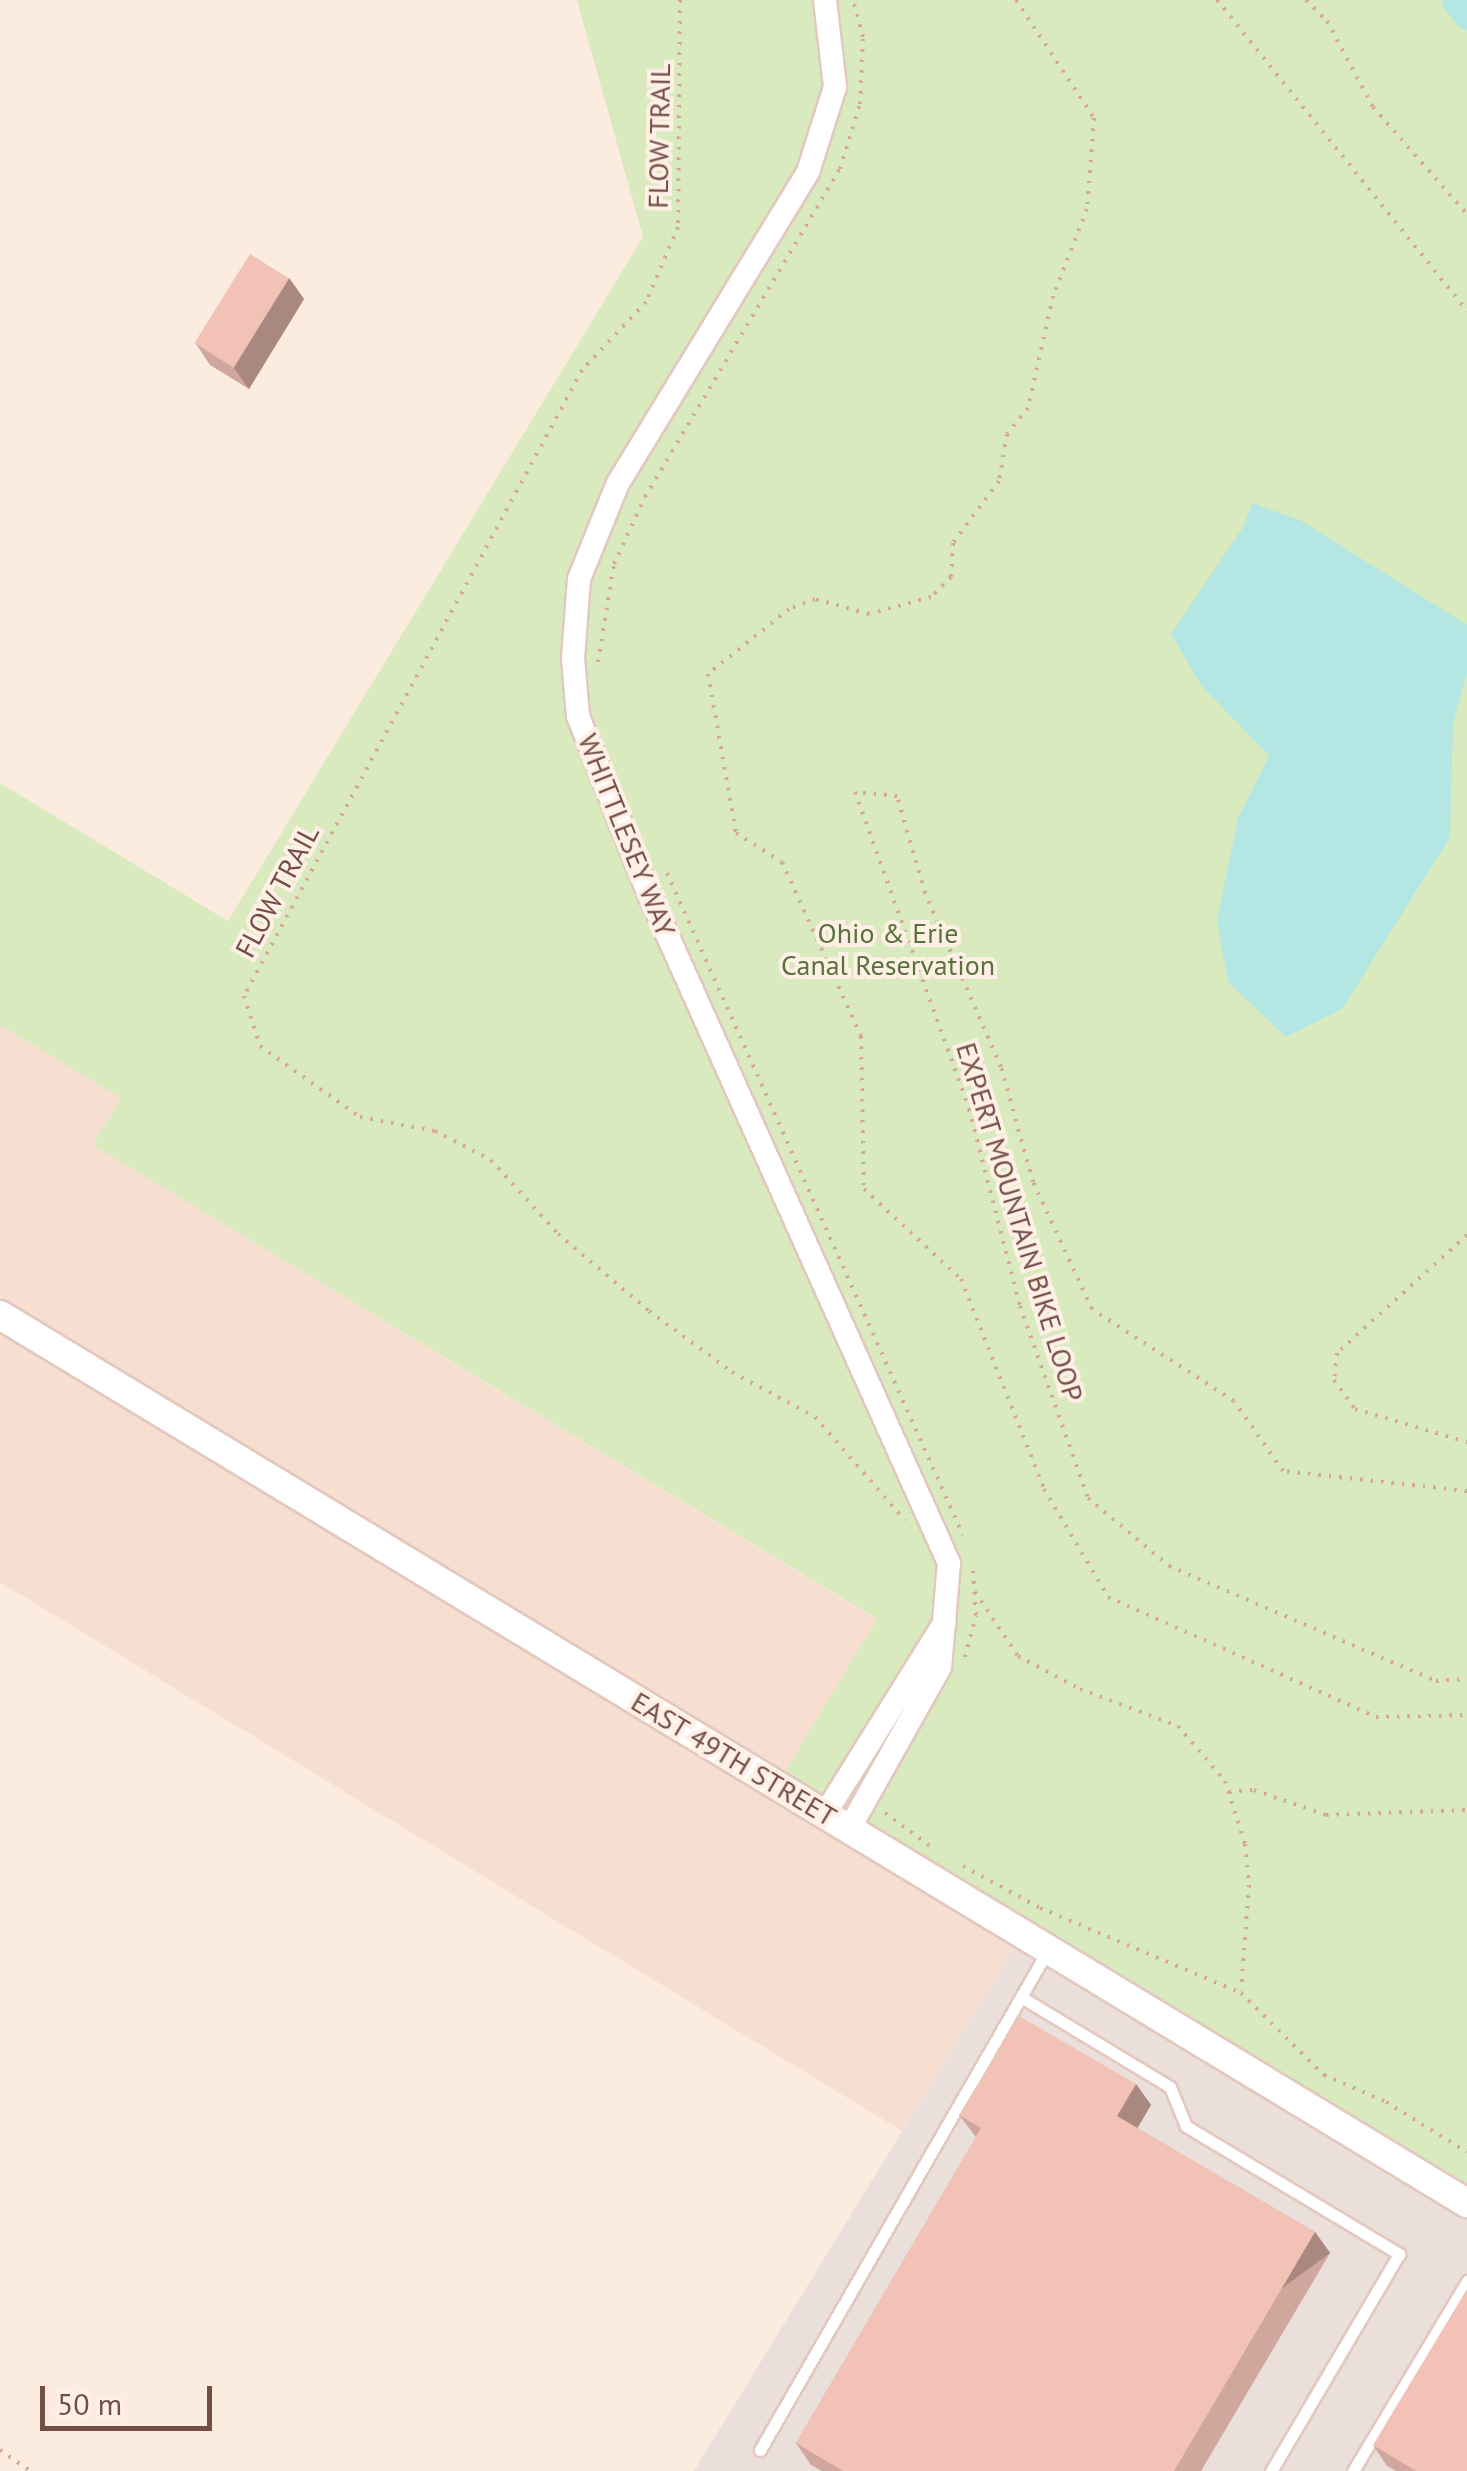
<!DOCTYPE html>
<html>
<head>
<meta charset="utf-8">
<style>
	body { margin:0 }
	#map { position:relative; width:1467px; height:2471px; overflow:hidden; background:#fcebdf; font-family:"PT Sans",sans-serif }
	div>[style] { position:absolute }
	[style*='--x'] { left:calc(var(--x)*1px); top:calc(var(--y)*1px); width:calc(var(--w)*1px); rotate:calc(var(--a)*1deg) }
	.residential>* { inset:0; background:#f6ded0 }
	.industrial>* { inset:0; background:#eadfdb }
	.green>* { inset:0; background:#d8eabe }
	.water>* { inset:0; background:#b4e6e3 }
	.canal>* { height:25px; margin:-12.5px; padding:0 12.5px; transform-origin:12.5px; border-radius:12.5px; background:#b4e6e3 }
	.path>* { height:4px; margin-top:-2px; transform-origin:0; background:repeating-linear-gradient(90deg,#d7a69a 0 2.5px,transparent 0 10.5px) }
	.roads { filter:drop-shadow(2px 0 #e2c8be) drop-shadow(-2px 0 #e2c8be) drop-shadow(0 2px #e2c8be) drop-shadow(0 -2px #e2c8be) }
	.service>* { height:11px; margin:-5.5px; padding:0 5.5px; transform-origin:5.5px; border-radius:5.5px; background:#fff }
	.minor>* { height:22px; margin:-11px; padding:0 11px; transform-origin:11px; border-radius:11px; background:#fff }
	.tertiary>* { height:28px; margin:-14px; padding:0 14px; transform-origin:14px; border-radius:14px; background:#fff }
	.wall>* { inset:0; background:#d0a79d }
	.shaded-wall>* { inset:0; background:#a9887f; transform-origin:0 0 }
	.building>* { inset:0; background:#f2c2b6; transform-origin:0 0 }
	span { translate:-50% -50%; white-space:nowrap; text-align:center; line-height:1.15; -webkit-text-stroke:8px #fff0e6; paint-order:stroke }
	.street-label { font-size:28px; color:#734e47 }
	.park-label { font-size:28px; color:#58743c }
	.scale { position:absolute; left:40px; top:2386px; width:172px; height:45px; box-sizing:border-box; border:5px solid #734e47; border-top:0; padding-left:12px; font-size:30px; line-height:35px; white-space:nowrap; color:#734e47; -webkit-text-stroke:8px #fff0e6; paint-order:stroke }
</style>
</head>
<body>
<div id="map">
	<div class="residential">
		<div style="clip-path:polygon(0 1025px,121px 1098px,93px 1145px,877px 1620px,1023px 1934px,902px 2131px,0 1582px)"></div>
	</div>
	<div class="industrial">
		<div style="clip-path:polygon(1023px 1934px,1467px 2203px,1467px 2471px,694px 2471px)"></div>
	</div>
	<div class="green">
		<div style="clip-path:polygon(577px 0,1467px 0,1467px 2202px,777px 1785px,877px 1619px,93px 1145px,121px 1098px,0 1025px,0 783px,228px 921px,643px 237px)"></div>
	</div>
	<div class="water">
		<div style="clip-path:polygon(1252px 503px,1300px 520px,1467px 625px,1467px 673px,1453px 723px,1450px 837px,1342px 1009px,1286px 1037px,1228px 982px,1217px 920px,1238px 818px,1269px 756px,1201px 685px,1171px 634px,1244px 526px)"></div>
	</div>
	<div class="canal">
		<div style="--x:1454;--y:0;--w:21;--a:53"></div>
	</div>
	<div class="path">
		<div style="--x:680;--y:0;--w:227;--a:90.5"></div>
		<div style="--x:678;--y:227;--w:82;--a:113.1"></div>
		<div style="--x:646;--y:302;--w:93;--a:133.3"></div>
		<div style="--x:582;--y:370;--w:711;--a:118.37"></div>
		<div style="--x:244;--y:996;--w:52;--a:72.3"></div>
		<div style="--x:260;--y:1046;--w:123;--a:35.4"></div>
		<div style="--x:360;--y:1117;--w:76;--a:10.6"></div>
		<div style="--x:435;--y:1131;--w:63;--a:27.4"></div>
		<div style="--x:491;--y:1160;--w:100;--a:47.8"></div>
		<div style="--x:558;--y:1234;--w:119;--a:40.2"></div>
		<div style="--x:649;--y:1311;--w:103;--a:36.3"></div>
		<div style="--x:732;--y:1372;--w:94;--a:28.5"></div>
		<div style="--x:815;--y:1417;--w:137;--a:48.9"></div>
		<div style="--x:1016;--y:0;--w:141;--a:56.5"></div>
		<div style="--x:1094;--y:118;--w:91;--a:94.4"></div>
		<div style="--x:1087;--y:209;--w:93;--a:111.3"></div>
		<div style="--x:1053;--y:296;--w:115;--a:102.6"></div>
		<div style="--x:1028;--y:408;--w:33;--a:129"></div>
		<div style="--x:1007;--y:434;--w:48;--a:99.7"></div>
		<div style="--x:999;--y:481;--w:77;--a:126.6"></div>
		<div style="--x:953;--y:543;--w:34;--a:93"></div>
		<div style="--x:951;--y:577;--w:28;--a:135"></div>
		<div style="--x:931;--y:597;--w:64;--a:164.7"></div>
		<div style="--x:869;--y:614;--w:56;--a:-164.5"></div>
		<div style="--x:815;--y:599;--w:28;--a:159"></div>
		<div style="--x:789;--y:609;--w:104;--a:141.3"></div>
		<div style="--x:708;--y:674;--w:161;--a:80"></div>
		<div style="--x:736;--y:833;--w:54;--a:32.2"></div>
		<div style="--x:782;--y:862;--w:191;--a:65.6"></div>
		<div style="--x:861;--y:1036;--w:153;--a:88.9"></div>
		<div style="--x:864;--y:1189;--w:132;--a:42.9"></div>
		<div style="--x:961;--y:1279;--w:226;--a:68.4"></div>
		<div style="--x:1044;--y:1489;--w:126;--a:59.3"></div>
		<div style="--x:1108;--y:1597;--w:294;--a:24.1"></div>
		<div style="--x:1376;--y:1717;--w:91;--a:-1.3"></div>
		<div style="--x:1217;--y:0;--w:399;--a:51.2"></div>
		<div style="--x:1306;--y:0;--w:30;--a:45"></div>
		<div style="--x:1327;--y:21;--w:98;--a:61.9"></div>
		<div style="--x:1373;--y:107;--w:142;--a:48.7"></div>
		<div style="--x:598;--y:662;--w:99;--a:-80.7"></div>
		<div style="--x:614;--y:564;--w:74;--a:-65.2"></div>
		<div style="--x:645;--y:497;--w:382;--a:-59.3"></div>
		<div style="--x:840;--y:169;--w:68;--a:-72.9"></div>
		<div style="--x:860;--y:104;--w:67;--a:-87.4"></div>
		<div style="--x:863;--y:37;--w:38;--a:-105"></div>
		<div style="--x:667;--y:873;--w:725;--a:65.91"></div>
		<div style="--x:1467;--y:1235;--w:176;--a:137.8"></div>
		<div style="--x:1337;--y:1353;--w:27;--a:96"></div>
		<div style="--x:1334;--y:1380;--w:36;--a:54"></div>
		<div style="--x:1355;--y:1409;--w:117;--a:16.4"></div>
		<div style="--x:1467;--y:1491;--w:185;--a:-173.8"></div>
		<div style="--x:1283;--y:1471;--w:85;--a:-125"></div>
		<div style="--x:1234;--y:1401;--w:169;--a:-147.1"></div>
		<div style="--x:1092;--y:1309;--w:140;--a:-114.9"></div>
		<div style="--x:1033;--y:1182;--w:119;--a:-105.5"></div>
		<div style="--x:1001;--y:1067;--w:190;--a:-113.6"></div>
		<div style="--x:925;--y:893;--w:101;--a:-106.1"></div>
		<div style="--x:897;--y:796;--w:42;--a:-174.6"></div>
		<div style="--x:855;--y:792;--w:337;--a:70.2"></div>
		<div style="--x:969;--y:1109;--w:203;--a:75.5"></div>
		<div style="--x:1020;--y:1306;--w:204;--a:70.5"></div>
		<div style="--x:1088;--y:1498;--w:106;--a:40"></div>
		<div style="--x:1169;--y:1566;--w:291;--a:23.3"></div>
		<div style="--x:1436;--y:1681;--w:31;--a:-4"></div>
		<div style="--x:975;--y:1592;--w:77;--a:56.1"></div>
		<div style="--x:1018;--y:1656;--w:70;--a:28"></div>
		<div style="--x:1080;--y:1689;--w:105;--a:20.7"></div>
		<div style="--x:1178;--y:1726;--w:72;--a:49.5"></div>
		<div style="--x:1225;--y:1781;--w:66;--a:72.4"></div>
		<div style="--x:1245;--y:1844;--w:41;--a:84.4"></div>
		<div style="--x:1249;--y:1885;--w:106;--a:94.3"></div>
		<div style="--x:965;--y:1657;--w:43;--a:-75.3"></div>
		<div style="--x:976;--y:1615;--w:46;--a:-93.7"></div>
		<div style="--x:1229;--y:1792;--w:25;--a:-5"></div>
		<div style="--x:1254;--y:1790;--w:76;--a:19.1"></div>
		<div style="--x:1326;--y:1815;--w:141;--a:-2"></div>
		<div style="--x:885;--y:1813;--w:56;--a:36.3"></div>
		<div style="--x:963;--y:1866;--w:88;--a:28.6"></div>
		<div style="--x:1040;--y:1908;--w:218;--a:22.9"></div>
		<div style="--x:1241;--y:1993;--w:117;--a:44.7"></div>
		<div style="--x:1324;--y:2075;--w:68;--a:23.5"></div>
		<div style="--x:1386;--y:2102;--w:95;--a:31.7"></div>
		<div style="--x:0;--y:2450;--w:37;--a:35"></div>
	</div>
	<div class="roads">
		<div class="service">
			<div style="--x:1021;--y:1997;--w:174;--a:31.1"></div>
			<div style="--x:1170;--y:2087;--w:42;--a:67.7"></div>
			<div style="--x:1186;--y:2126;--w:249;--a:31"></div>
			<div style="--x:1399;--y:2254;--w:252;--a:120.5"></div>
			<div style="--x:760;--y:2450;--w:577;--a:-60.06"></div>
			<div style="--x:1353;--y:2471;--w:222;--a:-59"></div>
		</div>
		<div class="minor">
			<div style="--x:825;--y:0;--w:88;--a:83.4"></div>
			<div style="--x:835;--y:87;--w:89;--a:107.6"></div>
			<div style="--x:808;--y:172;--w:364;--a:121.4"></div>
			<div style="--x:618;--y:483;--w:104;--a:112.1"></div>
			<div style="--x:579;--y:579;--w:79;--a:94.3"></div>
			<div style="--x:573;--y:658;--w:58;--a:85.1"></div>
			<div style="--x:578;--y:716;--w:192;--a:68.3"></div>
			<div style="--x:649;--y:894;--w:733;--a:65.85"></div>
			<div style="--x:949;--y:1563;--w:104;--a:94.9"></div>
			<div style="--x:940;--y:1667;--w:186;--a:119.3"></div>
			<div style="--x:825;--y:1814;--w:226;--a:-58"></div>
		</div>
		<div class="tertiary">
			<div style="--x:0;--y:1315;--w:1715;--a:31.19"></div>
		</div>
	</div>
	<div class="wall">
		<div style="clip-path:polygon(289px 278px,304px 299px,249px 389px,210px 365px,196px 344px)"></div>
		<div style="clip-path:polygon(1136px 2084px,1151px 2105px,1137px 2128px,1315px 2232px,1330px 2253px,1201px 2471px,822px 2471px,811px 2465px,796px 2443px,976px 2137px,959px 2115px)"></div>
		<div style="clip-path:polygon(1373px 2445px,1467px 2471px,1396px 2471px,1387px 2466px)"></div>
	</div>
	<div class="shaded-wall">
		<div style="clip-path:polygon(289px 278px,304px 299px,249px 389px,234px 368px)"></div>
		<div style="clip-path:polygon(1136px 2084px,1151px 2105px,1132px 2137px,1117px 2116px)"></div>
		<div style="left:1315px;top:2232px;width:26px;height:277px;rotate:54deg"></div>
	</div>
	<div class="building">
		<div style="left:250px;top:254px;width:46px;height:105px;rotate:32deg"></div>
		<div style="clip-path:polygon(1019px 2016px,1136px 2084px,1117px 2116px,1315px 2232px,1174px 2471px,843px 2471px,796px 2443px,981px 2128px,959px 2115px)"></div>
		<div style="clip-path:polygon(1467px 2289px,1467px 2471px,1416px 2471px,1373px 2445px)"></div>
	</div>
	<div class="street-label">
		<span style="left:659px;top:136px;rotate:-89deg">FLOW TRAIL</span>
		<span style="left:627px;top:835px;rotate:68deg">WHITTLESEY WAY</span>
		<span style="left:277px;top:891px;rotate:-62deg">FLOW TRAIL</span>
		<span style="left:1020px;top:1222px;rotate:73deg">EXPERT MOUNTAIN BIKE LOOP</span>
		<span style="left:734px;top:1759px;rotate:31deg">EAST 49TH STREET</span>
	</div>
	<div class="park-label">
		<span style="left:888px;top:949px">Ohio &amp; Erie<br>Canal Reservation</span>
	</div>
	<div class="scale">50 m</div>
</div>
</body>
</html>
